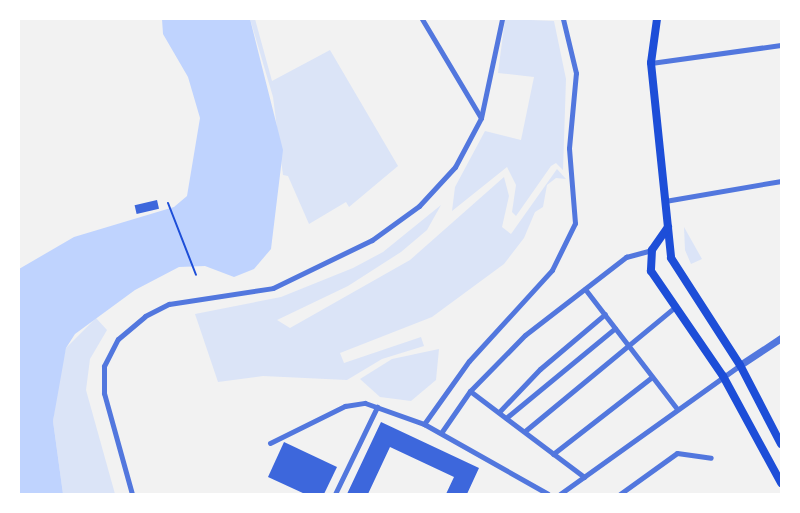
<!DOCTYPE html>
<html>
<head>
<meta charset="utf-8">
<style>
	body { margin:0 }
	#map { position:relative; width:800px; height:513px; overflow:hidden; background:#f2f2f2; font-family:Cabin,sans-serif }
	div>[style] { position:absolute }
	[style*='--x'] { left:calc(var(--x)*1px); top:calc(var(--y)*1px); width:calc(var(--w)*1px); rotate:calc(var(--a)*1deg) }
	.green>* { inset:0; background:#dbe4f7 }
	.water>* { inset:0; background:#bfd3fe }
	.building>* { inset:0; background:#3d67dc; transform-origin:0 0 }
	.path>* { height:2px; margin:-1px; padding:0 1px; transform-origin:1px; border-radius:1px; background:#1d4ed8 }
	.minor>* { height:5px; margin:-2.5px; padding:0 2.5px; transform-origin:2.5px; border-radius:2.5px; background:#5277de }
	.tertiary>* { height:7px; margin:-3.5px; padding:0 3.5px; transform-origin:3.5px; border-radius:3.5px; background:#5277de }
	.secondary>* { height:8px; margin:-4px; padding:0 4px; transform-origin:4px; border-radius:4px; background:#1d4ed8 }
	span { translate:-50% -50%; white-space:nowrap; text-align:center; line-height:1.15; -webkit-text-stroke:4px #fff; paint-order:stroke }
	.frame { position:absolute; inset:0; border:20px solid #fff; pointer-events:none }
</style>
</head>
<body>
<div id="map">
	<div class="green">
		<div style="clip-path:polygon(250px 19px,255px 19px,272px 81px,330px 50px,398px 166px,349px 207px,346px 202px,309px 224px,288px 176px,283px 175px,273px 97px)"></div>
		<div style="clip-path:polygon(505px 19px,554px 21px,566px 79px,563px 170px,556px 163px,551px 166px,516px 216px,512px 212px,516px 185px,507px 167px,452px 211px,455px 187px,485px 131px,521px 140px,534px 77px,498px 73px)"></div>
		<div style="clip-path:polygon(557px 169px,566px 179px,556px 178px,547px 185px,543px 207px,535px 212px,524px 238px,504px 264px,432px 317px,340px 353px,344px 363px,421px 337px,424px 346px,382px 359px,347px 380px,263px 376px,218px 382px,195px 314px,281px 297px,353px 268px,383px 252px,441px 205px,427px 230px,401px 252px,348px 286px,277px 320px,290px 328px,410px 260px,504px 177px,509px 196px,502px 227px,511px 234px)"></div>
		<div style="clip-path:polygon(684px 227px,702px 259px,691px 264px,685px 250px)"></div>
		<div style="clip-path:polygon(96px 318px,107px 330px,90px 359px,86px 390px,115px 494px,63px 494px,53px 421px,59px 377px,66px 348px)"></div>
		<div style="clip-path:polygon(439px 349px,436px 380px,411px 401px,380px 397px,360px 379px,392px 359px)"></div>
	</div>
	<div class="water">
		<div style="clip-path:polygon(162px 19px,250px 19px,283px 150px,271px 249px,254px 269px,234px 277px,205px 266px,179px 267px,135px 290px,75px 334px,66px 348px,53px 421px,63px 494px,19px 494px,19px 269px,74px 237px,174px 207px,187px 196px,200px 118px,188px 77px,163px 34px)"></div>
	</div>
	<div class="building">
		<div style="left:157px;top:200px;width:9px;height:23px;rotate:77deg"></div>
		<div style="clip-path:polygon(381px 422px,479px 468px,467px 494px,446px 494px,454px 477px,390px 447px,368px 494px,347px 494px)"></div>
		<div style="clip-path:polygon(284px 442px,337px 467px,324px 494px,305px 494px,268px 477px)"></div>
	</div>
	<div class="path">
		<div style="--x:168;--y:203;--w:77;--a:68.7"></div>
	</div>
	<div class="minor">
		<div style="--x:422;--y:19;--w:115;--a:59.2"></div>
		<div style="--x:651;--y:63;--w:131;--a:-7.9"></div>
		<div style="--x:665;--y:201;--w:118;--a:-9.8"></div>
		<div style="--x:585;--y:289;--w:151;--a:52.5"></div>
		<div style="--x:470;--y:391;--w:143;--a:37"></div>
		<div style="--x:499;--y:412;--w:59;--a:-46.4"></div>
		<div style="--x:540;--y:369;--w:85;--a:-40.2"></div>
		<div style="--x:506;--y:418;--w:141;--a:-39.5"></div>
		<div style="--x:424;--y:424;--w:77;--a:-54.5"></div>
		<div style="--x:469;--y:361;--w:123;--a:-47.6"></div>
		<div style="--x:552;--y:270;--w:52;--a:-63.9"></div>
		<div style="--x:575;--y:223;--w:75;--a:-94.6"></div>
		<div style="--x:569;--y:148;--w:75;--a:-84.7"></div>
		<div style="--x:576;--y:73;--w:56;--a:-103.5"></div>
		<div style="--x:525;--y:431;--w:196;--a:-39.6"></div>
		<div style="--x:441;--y:433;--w:51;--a:-55.4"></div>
		<div style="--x:470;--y:391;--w:78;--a:-45.5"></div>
		<div style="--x:525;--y:335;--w:128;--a:-37.7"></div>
		<div style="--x:626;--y:257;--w:27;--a:-15"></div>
		<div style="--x:270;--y:443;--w:84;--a:-26.3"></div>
		<div style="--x:345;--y:406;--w:20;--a:-9"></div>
		<div style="--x:365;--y:403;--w:63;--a:19.6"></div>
		<div style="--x:424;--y:424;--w:142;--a:29.4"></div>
		<div style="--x:553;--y:454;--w:125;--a:-37.9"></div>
		<div style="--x:132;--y:494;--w:105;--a:-105.5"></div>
		<div style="--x:104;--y:393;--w:27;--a:-90"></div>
		<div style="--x:104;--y:366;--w:30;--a:-63"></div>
		<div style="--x:118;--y:339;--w:35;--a:-40"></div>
		<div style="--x:145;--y:316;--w:27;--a:-27"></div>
		<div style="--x:169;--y:304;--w:105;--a:-8.7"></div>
		<div style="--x:273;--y:288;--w:110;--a:-25.9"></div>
		<div style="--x:372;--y:240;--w:58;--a:-35.9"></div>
		<div style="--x:419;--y:206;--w:53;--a:-47.3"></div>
		<div style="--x:455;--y:167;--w:55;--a:-62"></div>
		<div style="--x:481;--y:118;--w:101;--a:-78"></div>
		<div style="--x:335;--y:494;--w:97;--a:-64.2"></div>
		<div style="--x:560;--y:494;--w:221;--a:-35.6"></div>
		<div style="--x:620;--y:494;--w:70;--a:-35.7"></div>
		<div style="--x:677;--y:453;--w:34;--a:8"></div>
	</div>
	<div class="tertiary">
		<div style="--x:740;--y:365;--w:49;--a:-33.4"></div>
	</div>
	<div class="secondary">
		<div style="--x:657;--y:19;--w:44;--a:97.8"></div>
		<div style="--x:651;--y:63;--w:196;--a:84.1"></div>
		<div style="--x:671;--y:258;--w:127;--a:57.2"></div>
		<div style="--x:740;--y:365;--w:89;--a:62.6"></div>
		<div style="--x:668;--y:227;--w:28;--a:125"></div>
		<div style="--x:652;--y:250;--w:21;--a:93"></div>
		<div style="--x:651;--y:271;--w:127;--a:55.6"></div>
		<div style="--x:723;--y:376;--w:122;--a:61.5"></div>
	</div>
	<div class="frame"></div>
</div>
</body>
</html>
